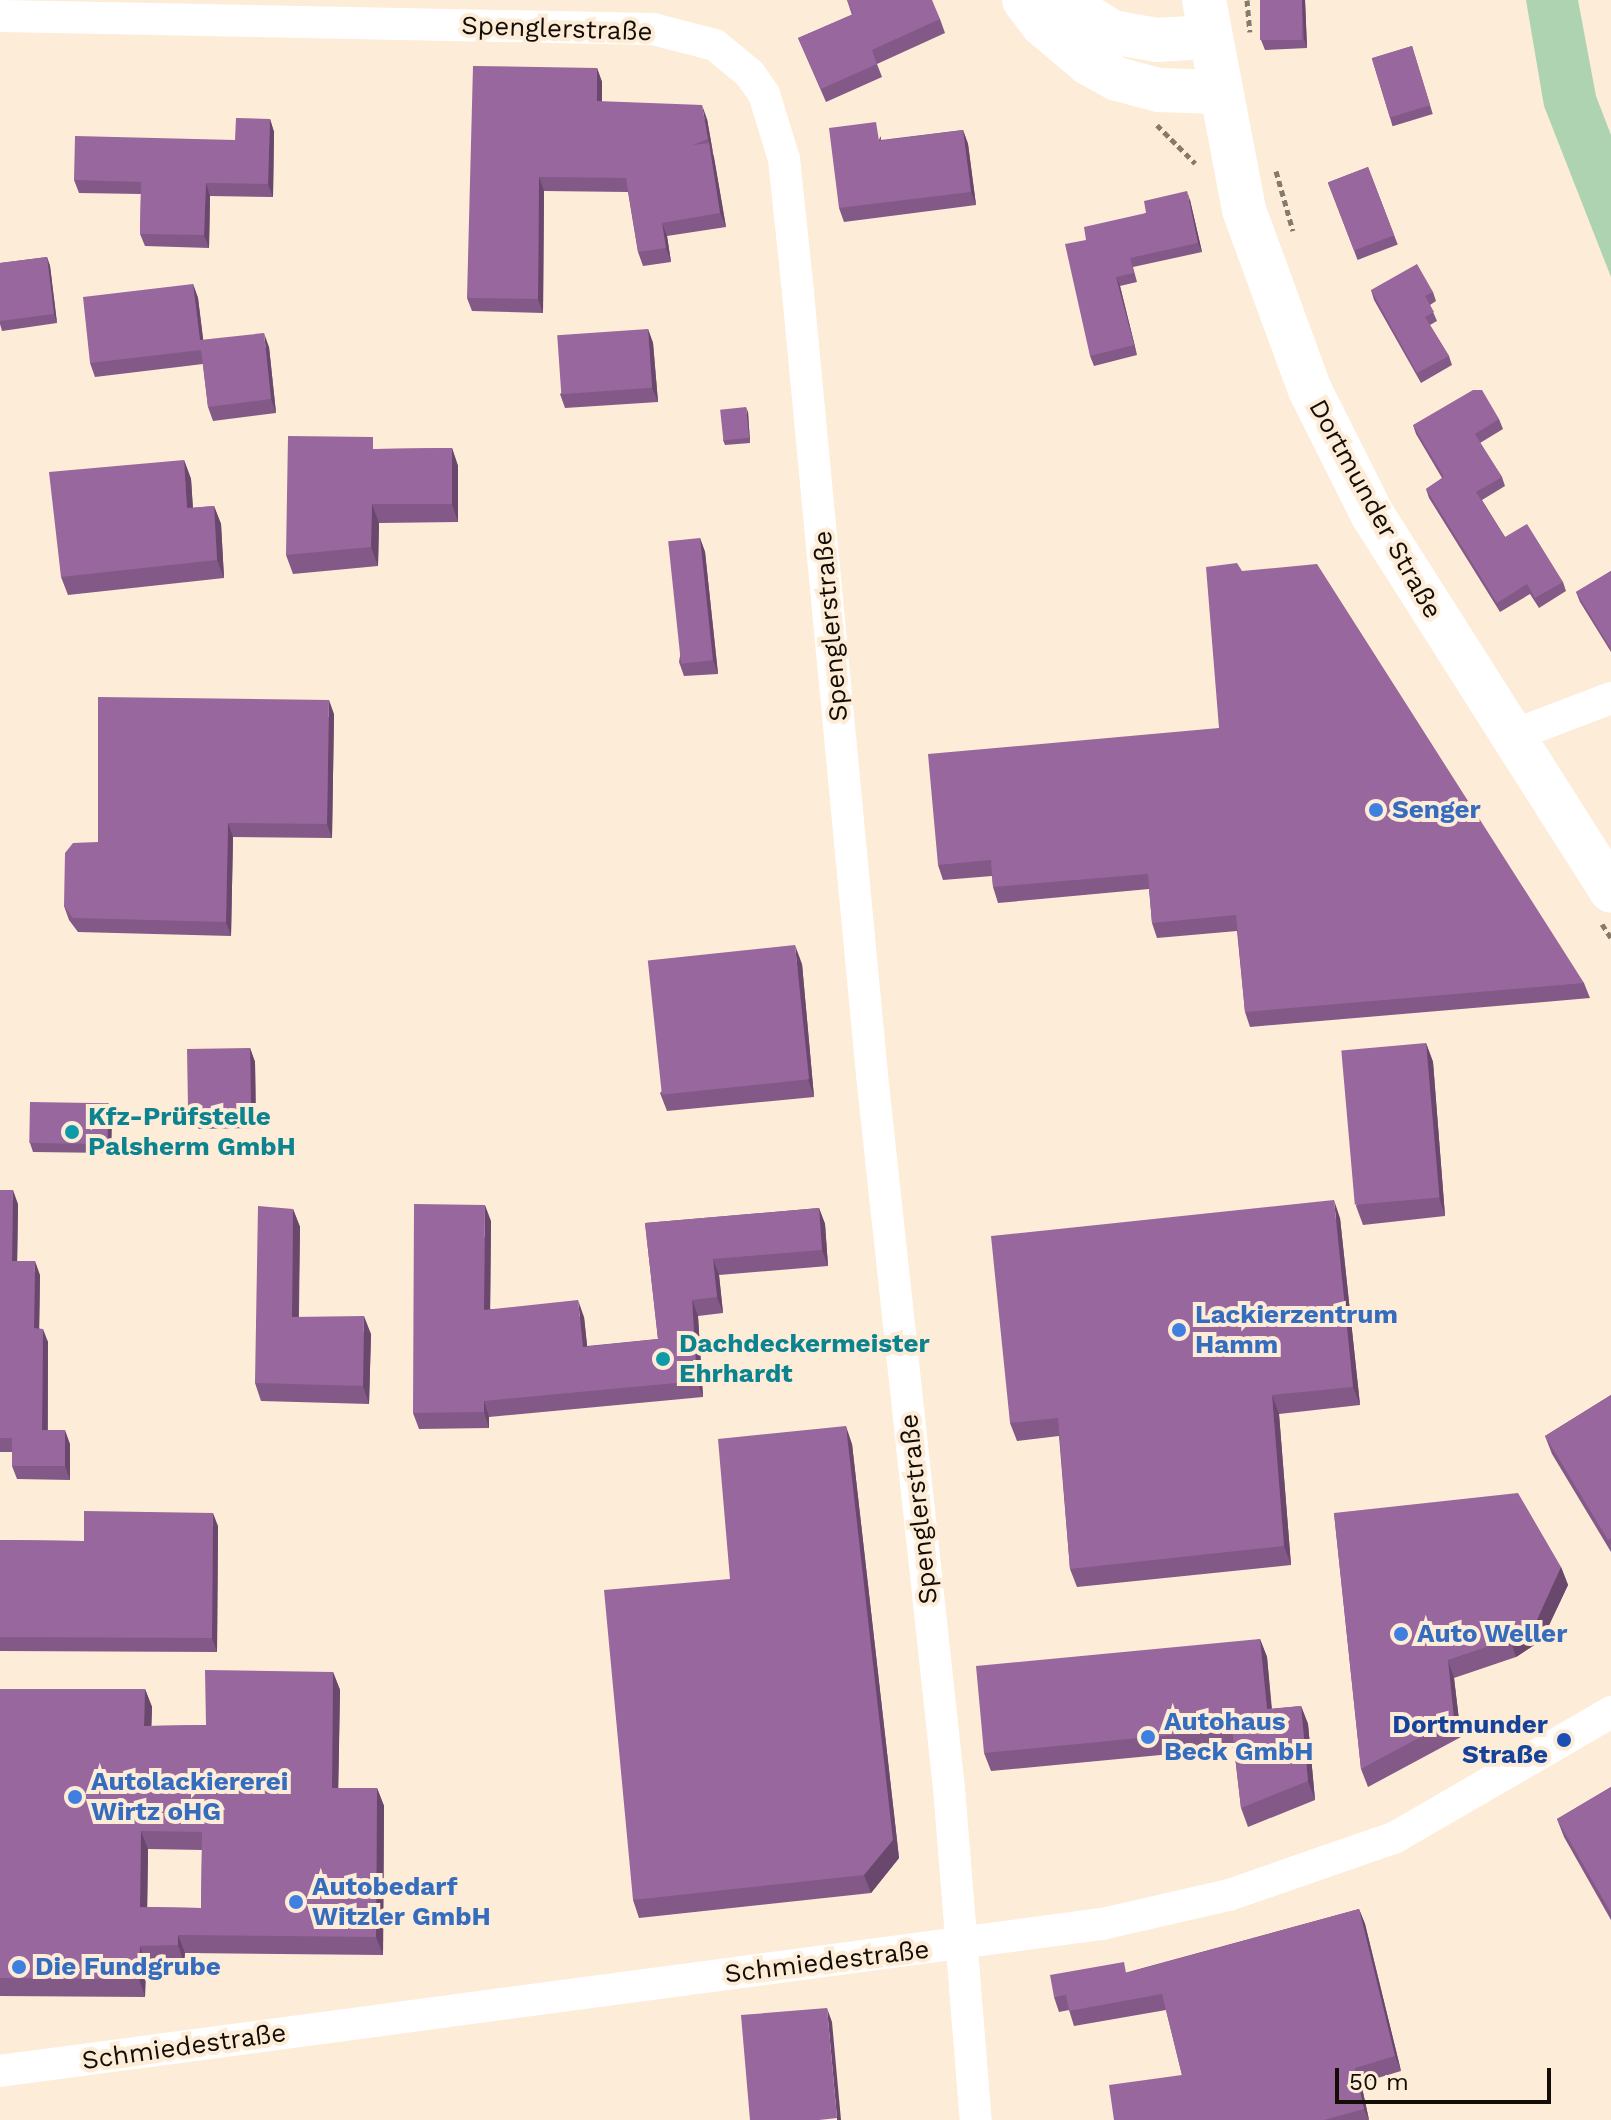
<!DOCTYPE html>
<html>
<head>
<meta charset="utf-8">
<style>
	body { margin:0 }
	#map { position:relative; width:1611px; height:2120px; overflow:hidden; background:#fdecd7; font-family:"Work Sans",sans-serif }
	div>[style] { position:absolute }
	[style*='--x'] { left:calc(var(--x)*1px); top:calc(var(--y)*1px); width:calc(var(--w)*1px); rotate:calc(var(--a)*1deg) }
	.green>* { inset:0; background:#aed3b0 }
	.path>* { height:5px; margin-top:-2.5px; transform-origin:0; background:repeating-linear-gradient(90deg,#867a6b 0 6px,transparent 0 10px) }
	.street>* { height:32px; margin:-16px; padding:0 16px; transform-origin:16px; border-radius:16px; background:#fff }
	.secondary>* { height:44px; margin:-22px; padding:0 22px; transform-origin:22px; border-radius:22px; background:#fff }
	.wall>* { inset:0; background:#825987; transform-origin:0 0 }
	.shaded-wall>* { inset:0; background:#6a486e }
	.building>* { inset:0; background:#97679d; transform-origin:0 0 }
	.dots>* { width:22px; height:22px; translate:-50% -50%; box-sizing:border-box; border:4px solid #fdecd7; border-radius:50% }
	span { translate:-50% -50%; white-space:nowrap; text-align:center; line-height:1.15; -webkit-text-stroke:8px #fdecd7; paint-order:stroke }
	.street-label { font-size:26px; color:#140d05 }
	.shop-label { font-size:26px; color:#366cbe; font-weight:700 }
	.left { translate:0 -50%; text-align:left }
	.culture-label { font-size:26px; color:#0d838f; font-weight:700 }
	.transit-label { font-size:26px; color:#164399; font-weight:700 }
	.right { translate:-100% -50%; text-align:right }
	.scale { position:absolute; left:1335px; top:2068px; width:216px; height:36px; box-sizing:border-box; border:4px solid #140d05; border-top:0; padding-left:10px; font-size:24px; line-height:28px; white-space:nowrap; color:#140d05; -webkit-text-stroke:6px #fdecd7; paint-order:stroke }
</style>
</head>
<body>
<div id="map">
	<div class="green">
		<div style="clip-path:polygon(1526px 0,1578px 0,1596px 96px,1611px 135px,1611px 277px,1544px 106px)"></div>
	</div>
	<div class="path">
		<div style="--x:1247;--y:0;--w:32;--a:85"></div>
		<div style="--x:1157;--y:125;--w:54;--a:45"></div>
		<div style="--x:1276;--y:171;--w:62;--a:74.2"></div>
		<div style="--x:1602;--y:924;--w:17;--a:57"></div>
	</div>
	<div class="street">
		<div style="--x:0;--y:16;--w:653;--a:1.14"></div>
		<div style="--x:653;--y:29;--w:64;--a:14.5"></div>
		<div style="--x:715;--y:45;--w:45;--a:39.6"></div>
		<div style="--x:750;--y:74;--w:24;--a:55"></div>
		<div style="--x:764;--y:94;--w:68;--a:72.9"></div>
		<div style="--x:784;--y:159;--w:135;--a:84"></div>
		<div style="--x:798;--y:293;--w:785;--a:84.59"></div>
		<div style="--x:872;--y:1075;--w:717;--a:83.84"></div>
		<div style="--x:949;--y:1788;--w:333;--a:85.4"></div>
		<div style="--x:1511;--y:736;--w:107;--a:-20.8"></div>
		<div style="--x:0;--y:2071;--w:1112;--a:-7.6"></div>
		<div style="--x:1102;--y:1924;--w:130;--a:-12.9"></div>
		<div style="--x:1229;--y:1895;--w:175;--a:-19.1"></div>
		<div style="--x:1394;--y:1838;--w:251;--a:-30.1"></div>
	</div>
	<div class="secondary">
		<div style="--x:1024;--y:0;--w:30;--a:53"></div>
		<div style="--x:1042;--y:24;--w:60;--a:40.3"></div>
		<div style="--x:1088;--y:63;--w:33;--a:29"></div>
		<div style="--x:1117;--y:79;--w:43;--a:14.7"></div>
		<div style="--x:1159;--y:90;--w:59;--a:1.9"></div>
		<div style="--x:1061;--y:0;--w:60;--a:32.1"></div>
		<div style="--x:1112;--y:32;--w:46;--a:10.1"></div>
		<div style="--x:1157;--y:40;--w:50;--a:-3.4"></div>
		<div style="--x:1204;--y:0;--w:214;--a:79.2"></div>
		<div style="--x:1244;--y:210;--w:192;--a:69.9"></div>
		<div style="--x:1310;--y:390;--w:139;--a:63.4"></div>
		<div style="--x:1372;--y:514;--w:446;--a:57.6"></div>
	</div>
	<div class="wall">
		<div style="clip-path:polygon(847px 0,940px 19px,945px 33px,877px 64px,882px 77px,826px 102px,798px 38px,852px 15px)"></div>
		<div style="clip-path:polygon(1260px 0,1305px 0,1307px 48px,1265px 50px,1261px 40px)"></div>
		<div style="left:1412px;top:46px;width:71px;height:42px;rotate:73deg"></div>
		<div style="clip-path:polygon(597px 68px,602px 82px,602px 102px,707px 119px,726px 227px,667px 236px,671px 262px,643px 266px,638px 252px,628px 192px,544px 191px,543px 313px,472px 311px,467px 298px)"></div>
		<div style="clip-path:polygon(270px 119px,274px 132px,273px 197px,210px 196px,209px 248px,145px 246px,140px 234px,141px 194px,79px 193px,74px 180px,235px 140px)"></div>
		<div style="clip-path:polygon(963px 130px,968px 144px,976px 205px,844px 222px,839px 208px,881px 136px,881px 140px)"></div>
		<div style="left:1368px;top:167px;width:83px;height:43px;rotate:69deg"></div>
		<div style="clip-path:polygon(1190px 200px,1202px 252px,1133px 267px,1137px 282px,1120px 286px,1137px 355px,1094px 366px,1090px 356px,1086px 240px,1146px 213px)"></div>
		<div style="clip-path:polygon(47px 257px,50px 266px,57px 323px,2px 331px,0 324px,0 263px)"></div>
		<div style="clip-path:polygon(193px 284px,198px 298px,203px 340px,269px 347px,276px 413px,213px 421px,208px 407px,203px 364px,95px 377px,90px 363px)"></div>
		<div style="clip-path:polygon(1371px 290px,1433px 292px,1436px 301px,1430px 305px,1437px 321px,1430px 325px,1449px 356px,1452px 365px,1421px 383px,1374px 300px)"></div>
		<div style="clip-path:polygon(648px 329px,653px 343px,658px 402px,565px 408px,560px 394px)"></div>
		<div style="clip-path:polygon(748px 412px,750px 443px,725px 445px,723px 440px)"></div>
		<div style="clip-path:polygon(1499px 419px,1503px 429px,1480px 443px,1502px 477px,1505px 486px,1482px 500px,1505px 537px,1563px 582px,1566px 591px,1539px 608px,1530px 594px,1500px 612px,1429px 498px,1426px 489px,1442px 478px,1416px 434px,1413px 425px)"></div>
		<div style="clip-path:polygon(452px 448px,458px 466px,458px 522px,379px 523px,378px 566px,293px 574px,286px 555px,377px 449px)"></div>
		<div style="clip-path:polygon(184px 460px,191px 479px,193px 508px,214px 506px,221px 524px,224px 578px,68px 595px,61px 577px)"></div>
		<div style="clip-path:polygon(700px 538px,705px 552px,718px 674px,684px 676px,679px 662px)"></div>
		<div style="clip-path:polygon(1242px 571px,1584px 983px,1590px 998px,1250px 1027px,1245px 1012px,1237px 931px,1157px 938px,1152px 923px,1149px 889px,998px 903px,993px 887px,992px 876px,943px 880px,938px 865px,1219px 728px)"></div>
		<div style="clip-path:polygon(1611px 571px,1611px 652px,1580px 602px,1576px 592px)"></div>
		<div style="clip-path:polygon(334px 714px,332px 838px,233px 837px,231px 936px,78px 932px,69px 920px,64px 906px,98px 842px)"></div>
		<div style="clip-path:polygon(802px 964px,814px 1097px,667px 1111px,660px 1093px)"></div>
		<div style="clip-path:polygon(1426px 1043px,1433px 1062px,1445px 1216px,1363px 1225px,1356px 1206px)"></div>
		<div style="clip-path:polygon(250px 1048px,255px 1062px,256px 1128px,193px 1129px,188px 1115px)"></div>
		<div style="clip-path:polygon(108px 1103px,112px 1112px,111px 1153px,33px 1152px,30px 1143px)"></div>
		<div style="clip-path:polygon(0 1190px,18px 1204px,17px 1261px,40px 1275px,39px 1328px,48px 1342px,48px 1430px,70px 1444px,70px 1480px,17px 1479px,12px 1466px,12px 1452px,0 1452px)"></div>
		<div style="clip-path:polygon(819px 1208px,825px 1224px,828px 1266px,719px 1275px,723px 1313px,698px 1316px,703px 1397px,489px 1417px,489px 1428px,419px 1429px,413px 1413px,491px 1221px,490px 1309px,584px 1317px,587px 1346px,658px 1339px,645px 1223px)"></div>
		<div style="clip-path:polygon(293px 1209px,300px 1227px,299px 1317px,371px 1334px,369px 1404px,261px 1401px,255px 1383px)"></div>
		<div style="clip-path:polygon(1340px 1218px,1360px 1405px,1279px 1414px,1291px 1565px,1077px 1587px,1070px 1569px,1059px 1436px,1017px 1441px,1010px 1423px)"></div>
		<div style="clip-path:polygon(1611px 1395px,1611px 1552px,1552px 1454px,1545px 1436px)"></div>
		<div style="clip-path:polygon(852px 1444px,899px 1858px,871px 1893px,639px 1918px,633px 1900px,730px 1579px)"></div>
		<div style="clip-path:polygon(1334px 1513px,1561px 1567px,1568px 1585px,1542px 1640px,1516px 1657px,1454px 1678px,1461px 1737px,1368px 1787px,1361px 1769px)"></div>
		<div style="clip-path:polygon(218px 1526px,217px 1652px,0 1651px,0 1540px,84px 1541px)"></div>
		<div style="clip-path:polygon(1260px 1639px,1267px 1657px,1272px 1709px,1301px 1706px,1308px 1724px,1315px 1800px,1248px 1827px,1241px 1808px,1234px 1748px,991px 1771px,984px 1753px)"></div>
		<div style="clip-path:polygon(evenodd,333px 1672px,340px 1690px,338px 1788px,377px 1788px,384px 1806px,383px 1955px,185px 1953px,184px 1963px,146px 1964px,145px 1997px,0 1996px,0 1689px,145px 1689px,152px 1707px,151px 1726px,206px 1725px,333px 1672px,148px 1849px,202px 1850px,201px 1908px,147px 1907px,148px 1849px)"></div>
		<div style="clip-path:polygon(1611px 1787px,1611px 1920px,1564px 1837px,1557px 1819px)"></div>
		<div style="clip-path:polygon(1359px 1909px,1365px 1924px,1401px 2071px,1361px 2083px,1369px 2120px,1114px 2120px,1182px 2075px,1166px 2010px,1074px 2026px,1069px 2010px,1059px 2012px,1054px 1997px,1128px 1972px)"></div>
	</div>
	<div class="shaded-wall">
		<div style="clip-path:polygon(1302px 0,1305px 0,1307px 48px,1304px 39px)"></div>
		<div style="clip-path:polygon(597px 68px,602px 82px,602px 115px,597px 101px)"></div>
		<div style="clip-path:polygon(702px 105px,707px 119px,713px 153px,708px 139px)"></div>
		<div style="clip-path:polygon(270px 119px,274px 132px,273px 197px,268px 184px)"></div>
		<div style="clip-path:polygon(963px 130px,968px 144px,976px 205px,971px 192px)"></div>
		<div style="clip-path:polygon(709px 143px,714px 157px,726px 227px,720px 213px)"></div>
		<div style="clip-path:polygon(539px 177px,544px 191px,543px 313px,538px 299px)"></div>
		<div style="clip-path:polygon(206px 183px,210px 196px,209px 248px,204px 235px)"></div>
		<div style="clip-path:polygon(1187px 191px,1190px 200px,1202px 252px,1198px 243px)"></div>
		<div style="clip-path:polygon(662px 223px,667px 236px,671px 262px,666px 248px)"></div>
		<div style="clip-path:polygon(47px 257px,50px 266px,57px 323px,54px 314px)"></div>
		<div style="clip-path:polygon(1116px 277px,1120px 286px,1137px 355px,1134px 345px)"></div>
		<div style="clip-path:polygon(193px 284px,198px 298px,205px 354px,200px 340px)"></div>
		<div style="clip-path:polygon(648px 329px,653px 343px,658px 402px,652px 388px)"></div>
		<div style="clip-path:polygon(264px 333px,269px 347px,276px 413px,271px 399px)"></div>
		<div style="clip-path:polygon(746px 407px,748px 412px,750px 443px,749px 438px)"></div>
		<div style="clip-path:polygon(452px 448px,458px 466px,458px 522px,452px 504px)"></div>
		<div style="clip-path:polygon(184px 460px,191px 479px,194px 526px,187px 508px)"></div>
		<div style="clip-path:polygon(372px 504px,379px 523px,378px 566px,371px 547px)"></div>
		<div style="clip-path:polygon(214px 506px,221px 524px,224px 578px,217px 560px)"></div>
		<div style="clip-path:polygon(700px 538px,705px 552px,718px 674px,713px 660px)"></div>
		<div style="clip-path:polygon(329px 700px,334px 714px,332px 838px,327px 824px)"></div>
		<div style="clip-path:polygon(228px 823px,233px 837px,231px 936px,226px 922px)"></div>
		<div style="clip-path:polygon(795px 945px,802px 964px,814px 1097px,808px 1079px)"></div>
		<div style="clip-path:polygon(1426px 1043px,1433px 1062px,1445px 1216px,1439px 1197px)"></div>
		<div style="clip-path:polygon(250px 1048px,255px 1062px,256px 1128px,251px 1114px)"></div>
		<div style="clip-path:polygon(108px 1103px,112px 1112px,111px 1153px,108px 1144px)"></div>
		<div style="clip-path:polygon(13px 1190px,18px 1204px,17px 1275px,12px 1261px)"></div>
		<div style="clip-path:polygon(1334px 1200px,1340px 1218px,1360px 1405px,1353px 1387px)"></div>
		<div style="clip-path:polygon(485px 1205px,491px 1221px,490px 1326px,484px 1310px)"></div>
		<div style="clip-path:polygon(819px 1208px,825px 1224px,828px 1266px,822px 1250px)"></div>
		<div style="clip-path:polygon(293px 1209px,300px 1227px,298px 1335px,292px 1317px)"></div>
		<div style="clip-path:polygon(713px 1259px,719px 1275px,723px 1313px,717px 1297px)"></div>
		<div style="clip-path:polygon(35px 1261px,40px 1275px,39px 1342px,34px 1328px)"></div>
		<div style="clip-path:polygon(578px 1300px,584px 1317px,589px 1363px,583px 1347px)"></div>
		<div style="clip-path:polygon(692px 1300px,698px 1316px,703px 1397px,697px 1381px)"></div>
		<div style="clip-path:polygon(364px 1316px,371px 1334px,369px 1404px,363px 1386px)"></div>
		<div style="clip-path:polygon(43px 1329px,48px 1342px,47px 1444px,42px 1430px)"></div>
		<div style="clip-path:polygon(1272px 1395px,1279px 1414px,1291px 1565px,1284px 1546px)"></div>
		<div style="clip-path:polygon(484px 1401px,489px 1417px,489px 1428px,484px 1412px)"></div>
		<div style="clip-path:polygon(846px 1426px,852px 1444px,899px 1858px,871px 1893px,864px 1875px)"></div>
		<div style="clip-path:polygon(65px 1430px,70px 1444px,70px 1480px,65px 1466px)"></div>
		<div style="clip-path:polygon(213px 1513px,218px 1526px,217px 1652px,212px 1638px)"></div>
		<div style="clip-path:polygon(1561px 1567px,1568px 1585px,1542px 1640px,1516px 1657px,1510px 1639px)"></div>
		<div style="clip-path:polygon(1260px 1639px,1267px 1657px,1273px 1727px,1267px 1709px)"></div>
		<div style="clip-path:polygon(1448px 1660px,1454px 1678px,1461px 1737px,1454px 1719px)"></div>
		<div style="clip-path:polygon(333px 1672px,340px 1690px,338px 1806px,332px 1788px)"></div>
		<div style="clip-path:polygon(145px 1689px,152px 1707px,151px 1744px,144px 1726px)"></div>
		<div style="clip-path:polygon(1301px 1706px,1308px 1724px,1315px 1800px,1308px 1781px)"></div>
		<div style="clip-path:polygon(377px 1788px,384px 1806px,383px 1955px,376px 1937px)"></div>
		<div style="clip-path:polygon(141px 1831px,148px 1849px,147px 1925px,140px 1907px)"></div>
		<div style="clip-path:polygon(1359px 1909px,1365px 1924px,1401px 2071px,1395px 2056px)"></div>
		<div style="clip-path:polygon(178px 1935px,185px 1953px,184px 1963px,178px 1945px)"></div>
		<div style="clip-path:polygon(140px 1946px,146px 1964px,145px 1997px,139px 1979px)"></div>
		<div style="clip-path:polygon(827px 2008px,832px 2022px,841px 2120px,837px 2120px,837px 2118px)"></div>
		<div style="clip-path:polygon(1355px 2068px,1361px 2083px,1369px 2120px,1364px 2109px)"></div>
	</div>
	<div class="building">
		<div style="clip-path:polygon(847px 0,932px 0,940px 19px,872px 50px,877px 64px,821px 89px,798px 38px,853px 14px)"></div>
		<div style="left:1260px;top:0;width:42px;height:40px"></div>
		<div style="left:1412px;top:46px;width:62px;height:42px;rotate:73deg"></div>
		<div style="clip-path:polygon(473px 66px,597px 68px,597px 101px,702px 105px,708px 139px,693px 145px,709px 143px,720px 213px,662px 223px,666px 248px,638px 252px,626px 178px,539px 177px,538px 299px,467px 298px)"></div>
		<div style="clip-path:polygon(236px 118px,270px 119px,268px 184px,206px 183px,204px 235px,140px 234px,141px 182px,74px 180px,75px 136px,235px 140px)"></div>
		<div style="clip-path:polygon(876px 122px,879px 141px,963px 130px,971px 192px,839px 208px,829px 128px)"></div>
		<div style="left:1368px;top:167px;width:73px;height:43px;rotate:69deg"></div>
		<div style="clip-path:polygon(1187px 191px,1198px 243px,1130px 258px,1134px 273px,1116px 277px,1134px 345px,1090px 356px,1065px 244px,1086px 240px,1084px 227px,1146px 213px,1144px 201px)"></div>
		<div style="clip-path:polygon(47px 257px,54px 314px,0 321px,0 263px)"></div>
		<div style="clip-path:polygon(1417px 264px,1433px 292px,1425px 296px,1434px 312px,1425px 317px,1449px 356px,1417px 373px,1371px 290px)"></div>
		<div style="clip-path:polygon(193px 284px,200px 340px,264px 333px,271px 399px,208px 407px,201px 350px,90px 363px,83px 297px)"></div>
		<div style="left:648px;top:329px;width:59px;height:91px;rotate:86deg"></div>
		<div style="clip-path:polygon(1473px 390px,1482px 390px,1499px 419px,1475px 434px,1502px 477px,1476px 492px,1505px 537px,1527px 524px,1563px 582px,1535px 598px,1527px 584px,1497px 603px,1426px 489px,1444px 477px,1413px 425px)"></div>
		<div style="left:746px;top:407px;width:31px;height:26px;rotate:84deg"></div>
		<div style="clip-path:polygon(288px 436px,373px 437px,373px 449px,452px 448px,452px 504px,372px 504px,371px 547px,286px 555px)"></div>
		<div style="clip-path:polygon(184px 460px,187px 508px,214px 506px,217px 560px,61px 577px,49px 472px)"></div>
		<div style="left:700px;top:538px;width:123px;height:32px;rotate:84deg"></div>
		<div style="clip-path:polygon(1237px 563px,1242px 571px,1317px 564px,1584px 983px,1245px 1012px,1236px 915px,1152px 923px,1148px 874px,993px 887px,991px 860px,938px 865px,928px 754px,1219px 728px,1206px 567px)"></div>
		<div style="clip-path:polygon(1611px 571px,1611px 649px,1576px 592px)"></div>
		<div style="clip-path:polygon(98px 697px,329px 700px,327px 824px,228px 823px,226px 922px,73px 918px,64px 906px,65px 853px,73px 843px,98px 842px)"></div>
		<div style="left:795px;top:945px;width:135px;height:148px;rotate:84deg"></div>
		<div style="left:1426px;top:1043px;width:155px;height:85px;rotate:85deg"></div>
		<div style="left:250px;top:1048px;width:66px;height:63px;rotate:89deg"></div>
		<div style="left:30px;top:1102px;width:78px;height:41px;rotate:1deg"></div>
		<div style="clip-path:polygon(0 1190px,13px 1190px,12px 1261px,35px 1261px,34px 1328px,43px 1329px,42px 1430px,65px 1430px,65px 1466px,12px 1466px,12px 1438px,0 1438px)"></div>
		<div style="clip-path:polygon(1334px 1200px,1353px 1387px,1272px 1395px,1284px 1546px,1070px 1569px,1058px 1418px,1010px 1423px,991px 1236px)"></div>
		<div style="clip-path:polygon(414px 1204px,485px 1205px,484px 1310px,578px 1300px,583px 1347px,658px 1339px,645px 1223px,819px 1208px,822px 1250px,713px 1259px,717px 1297px,692px 1300px,697px 1381px,484px 1401px,484px 1412px,413px 1413px)"></div>
		<div style="clip-path:polygon(258px 1206px,293px 1209px,292px 1317px,364px 1316px,363px 1386px,255px 1383px)"></div>
		<div style="clip-path:polygon(1611px 1395px,1611px 1538px,1608px 1540px,1545px 1436px)"></div>
		<div style="clip-path:polygon(846px 1426px,893px 1840px,864px 1875px,633px 1900px,604px 1590px,730px 1579px,718px 1439px)"></div>
		<div style="clip-path:polygon(1518px 1493px,1561px 1567px,1536px 1622px,1510px 1639px,1448px 1660px,1454px 1719px,1361px 1769px,1334px 1513px)"></div>
		<div style="clip-path:polygon(84px 1511px,213px 1513px,212px 1638px,0 1637px,0 1540px,84px 1541px)"></div>
		<div style="clip-path:polygon(1260px 1639px,1267px 1709px,1301px 1706px,1308px 1781px,1241px 1808px,1232px 1729px,984px 1753px,976px 1666px)"></div>
		<div style="clip-path:polygon(evenodd,205px 1670px,333px 1672px,332px 1788px,377px 1788px,376px 1937px,178px 1935px,178px 1945px,140px 1946px,139px 1979px,0 1978px,0 1689px,145px 1689px,144px 1726px,206px 1725px,205px 1670px,141px 1831px,202px 1832px,201px 1908px,140px 1907px,141px 1831px)"></div>
		<div style="clip-path:polygon(1611px 1787px,1611px 1913px,1557px 1819px)"></div>
		<div style="clip-path:polygon(1359px 1909px,1395px 2056px,1355px 2068px,1364px 2109px,1324px 2120px,1114px 2120px,1109px 2085px,1182px 2075px,1162px 1994px,1069px 2011px,1066px 1995px,1054px 1997px,1050px 1975px,1124px 1962px,1126px 1973px)"></div>
		<div style="clip-path:polygon(827px 2008px,837px 2118px,819px 2120px,750px 2120px,741px 2015px)"></div>
	</div>
	<div class="dots">
		<div style="left:1376px;top:810px;background:#3f7fe0"></div>
		<div style="left:72px;top:1132px;background:#0f9aa8"></div>
		<div style="left:1179px;top:1330px;background:#3f7fe0"></div>
		<div style="left:663px;top:1359px;background:#0f9aa8"></div>
		<div style="left:1401px;top:1634px;background:#3f7fe0"></div>
		<div style="left:1148px;top:1737px;background:#3f7fe0"></div>
		<div style="left:1564px;top:1740px;background:#1a4fb4"></div>
		<div style="left:75px;top:1797px;background:#3f7fe0"></div>
		<div style="left:296px;top:1902px;background:#3f7fe0"></div>
		<div style="left:19px;top:1967px;background:#3f7fe0"></div>
	</div>
	<div class="street-label">
		<span style="left:557px;top:29px;rotate:2deg">Spenglerstraße</span>
		<span style="left:1375px;top:509px;rotate:61deg">Dortmunder Straße</span>
		<span style="left:831px;top:626px;rotate:-95deg">Spenglerstraße</span>
		<span style="left:919px;top:1509px;rotate:-96deg">Spenglerstraße</span>
		<span style="left:827px;top:1962px;rotate:-7deg">Schmiedestraße</span>
		<span style="left:184px;top:2047px;rotate:-8deg">Schmiedestraße</span>
	</div>
	<div class="shop-label">
		<span class="left" style="left:1392px;top:810px">Senger</span>
		<span class="left" style="left:1195px;top:1330px">Lackierzentrum<br>Hamm</span>
		<span class="left" style="left:1417px;top:1634px">Auto Weller</span>
		<span class="left" style="left:1164px;top:1737px">Autohaus<br>Beck GmbH</span>
		<span class="left" style="left:91px;top:1797px">Autolackiererei<br>Wirtz oHG</span>
		<span class="left" style="left:312px;top:1902px">Autobedarf<br>Witzler GmbH</span>
		<span class="left" style="left:35px;top:1967px">Die Fundgrube</span>
	</div>
	<div class="culture-label">
		<span class="left" style="left:88px;top:1132px">Kfz-Prüfstelle<br>Palsherm GmbH</span>
		<span class="left" style="left:679px;top:1359px">Dachdeckermeister<br>Ehrhardt</span>
	</div>
	<div class="transit-label">
		<span class="right" style="left:1548px;top:1740px">Dortmunder<br>Straße</span>
	</div>
	<div class="scale">50 m</div>
</div>
</body>
</html>
